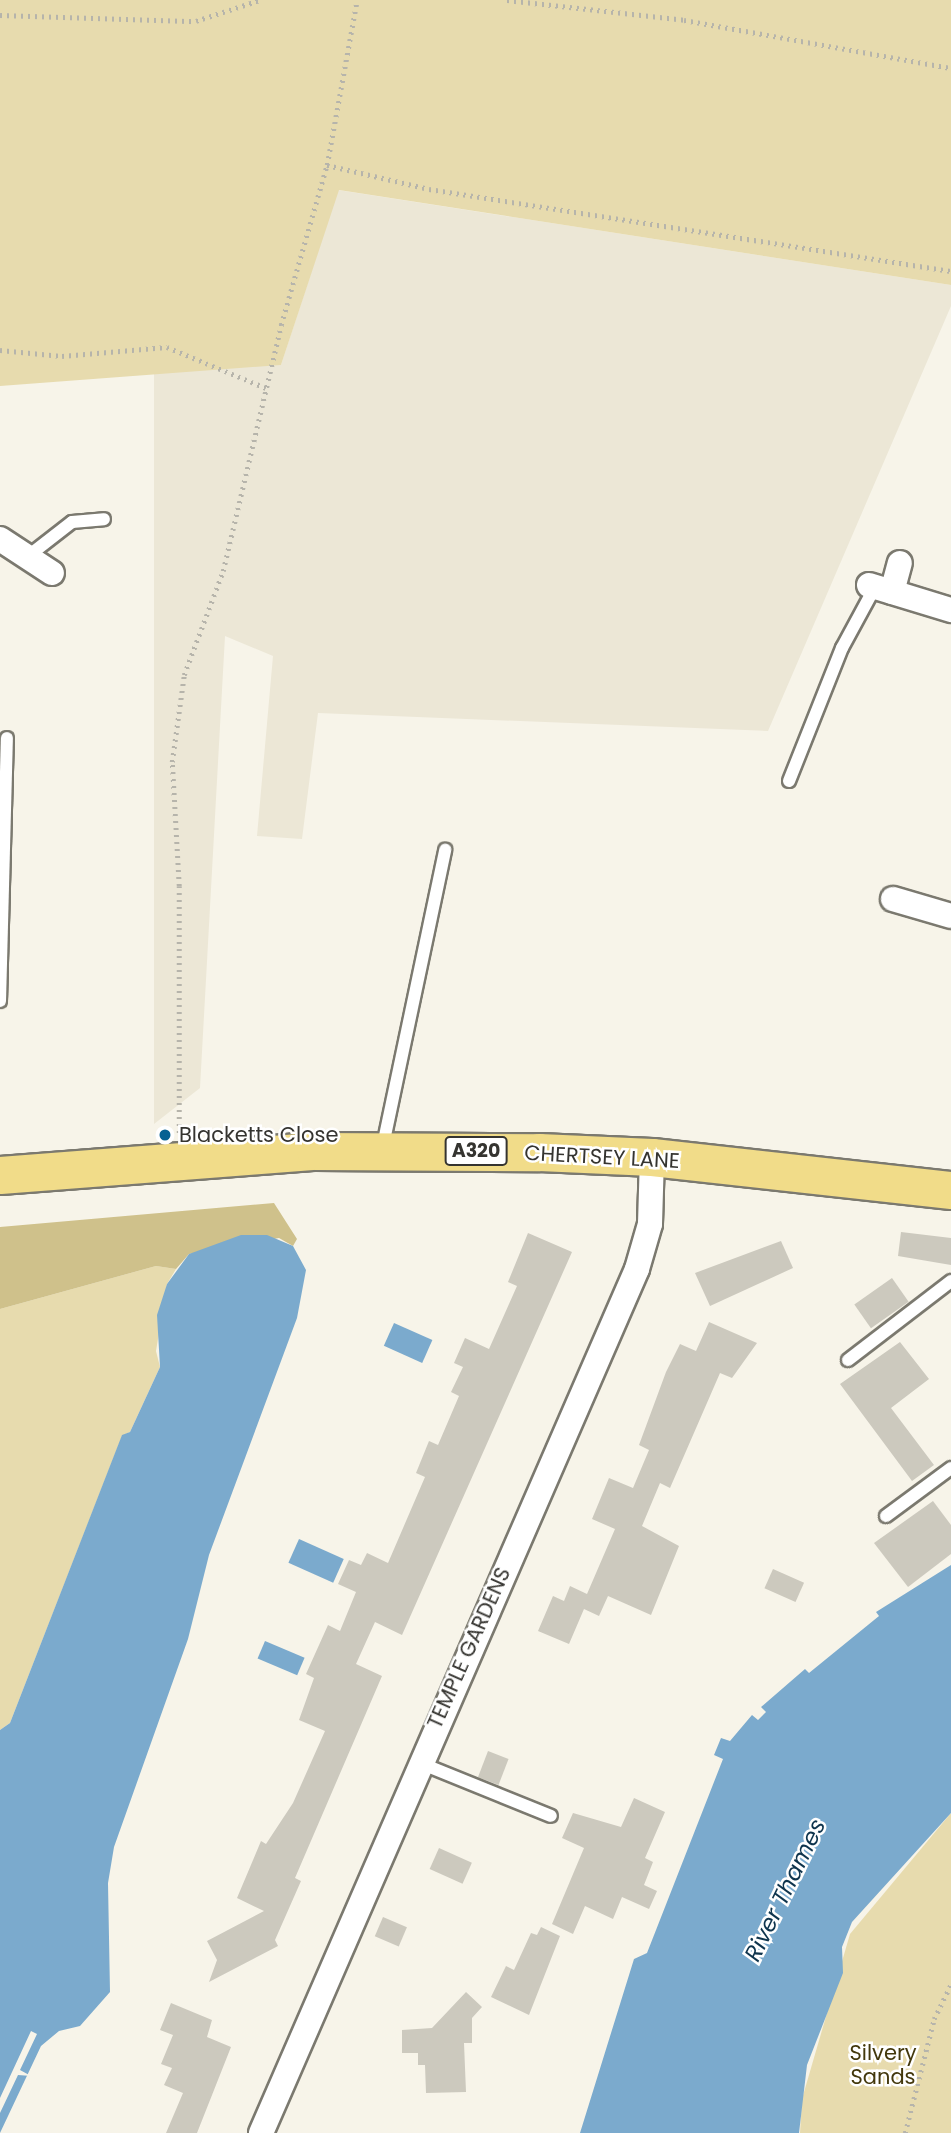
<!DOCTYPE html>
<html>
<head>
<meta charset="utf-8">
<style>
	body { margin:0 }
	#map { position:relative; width:951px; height:2133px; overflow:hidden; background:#f7f4e9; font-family:Poppins,sans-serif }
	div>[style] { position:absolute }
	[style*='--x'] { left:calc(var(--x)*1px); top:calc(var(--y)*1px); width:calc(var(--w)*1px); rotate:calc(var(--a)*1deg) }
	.built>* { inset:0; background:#ece7d6 }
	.green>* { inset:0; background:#e7dbae }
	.forest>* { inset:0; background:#cfc18b }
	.water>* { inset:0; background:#7baacd; transform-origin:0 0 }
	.pier>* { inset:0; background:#f7f4e9 }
	.building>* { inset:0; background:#ccc9be; transform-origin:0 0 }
	.path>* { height:4.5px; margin-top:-2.25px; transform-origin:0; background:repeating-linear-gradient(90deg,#b6b4ab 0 2px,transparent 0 7px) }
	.roads { filter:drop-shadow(2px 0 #7b796f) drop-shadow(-2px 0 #7b796f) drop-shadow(0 2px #7b796f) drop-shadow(0 -2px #7b796f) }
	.lane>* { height:12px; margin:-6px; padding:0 6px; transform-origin:6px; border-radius:6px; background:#fff }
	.street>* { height:24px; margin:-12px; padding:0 12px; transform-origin:12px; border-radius:12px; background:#fff }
	.primary>* { height:37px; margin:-18.5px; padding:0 18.5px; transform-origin:18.5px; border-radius:18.5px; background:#f1dc89 }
	.dots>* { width:19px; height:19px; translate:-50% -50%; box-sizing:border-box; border:4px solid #fff; border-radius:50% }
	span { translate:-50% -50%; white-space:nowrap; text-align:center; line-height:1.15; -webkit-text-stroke:5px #fff; paint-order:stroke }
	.shield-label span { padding:2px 5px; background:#fff; border:2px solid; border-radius:5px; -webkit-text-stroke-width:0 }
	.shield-label { font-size:19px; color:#353430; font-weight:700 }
	.poi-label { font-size:21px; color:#353430 }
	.left { translate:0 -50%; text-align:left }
	.street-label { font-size:21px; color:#353430 }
	.park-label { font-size:21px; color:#43380c }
	.water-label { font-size:23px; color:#0e344d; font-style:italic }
</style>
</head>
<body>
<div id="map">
	<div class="built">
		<div style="clip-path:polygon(338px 190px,951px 285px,951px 306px,768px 731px,318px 713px,302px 839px,257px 836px,273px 656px,225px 636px,200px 1088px,154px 1124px,154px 370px,281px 365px)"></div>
	</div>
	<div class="green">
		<div style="clip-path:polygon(0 0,951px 0,951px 285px,339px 190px,281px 365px,0 386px)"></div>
		<div style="clip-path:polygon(156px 1266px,176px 1269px,167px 1284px,156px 1351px,160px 1367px,130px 1432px,122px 1436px,10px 1723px,0 1730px,0 1309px)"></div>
		<div style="clip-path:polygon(951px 1813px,951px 2133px,800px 2133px,802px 2099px,850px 1934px)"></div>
	</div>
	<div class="forest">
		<div style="clip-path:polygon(274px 1203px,297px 1239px,293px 1246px,279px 1238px,189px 1254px,176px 1269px,156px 1266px,0 1309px,0 1227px)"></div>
	</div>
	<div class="water">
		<div style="clip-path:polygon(241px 1235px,267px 1235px,293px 1246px,306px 1270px,297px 1318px,209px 1555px,188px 1639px,114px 1847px,108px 1883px,110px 1992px,80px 2026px,59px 2031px,41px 2046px,0 2133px,0 1730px,10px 1723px,122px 1435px,130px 1432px,160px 1367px,157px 1315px,167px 1284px,189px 1254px)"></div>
		<div style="left:394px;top:1323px;width:42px;height:25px;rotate:24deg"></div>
		<div style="left:299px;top:1539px;width:49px;height:26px;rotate:24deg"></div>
		<div style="clip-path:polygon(951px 1565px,951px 1813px,852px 1922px,842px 1947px,843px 1973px,807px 2065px,799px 2133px,580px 2133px,634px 1959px,647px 1953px,723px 1759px,714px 1755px,721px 1738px,730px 1741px,752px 1715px,758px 1720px,766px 1712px,761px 1707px,805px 1669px,809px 1673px,879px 1616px,876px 1612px)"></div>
		<div style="left:265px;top:1641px;width:43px;height:19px;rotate:23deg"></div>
	</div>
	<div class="pier">
		<div style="clip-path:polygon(31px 2031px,37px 2034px,20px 2070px,31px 2076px,18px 2075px,0 2113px,0 2098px)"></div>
	</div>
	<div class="building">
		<div style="clip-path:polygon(901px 1232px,951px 1238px,951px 1265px,898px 1256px)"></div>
		<div style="clip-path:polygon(528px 1233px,572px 1252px,402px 1635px,375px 1622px,356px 1664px,382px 1676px,295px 1878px,301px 1881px,275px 1940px,278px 1946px,209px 1982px,217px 1960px,207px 1941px,264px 1911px,237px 1898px,261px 1841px,266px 1844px,293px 1803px,325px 1731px,299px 1720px,314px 1678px,306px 1674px,328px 1625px,340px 1631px,356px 1592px,338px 1584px,349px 1560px,361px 1565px,367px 1553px,388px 1563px,425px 1477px,416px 1473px,429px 1441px,438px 1445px,459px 1396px,451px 1392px,463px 1367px,454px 1363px,465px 1338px,489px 1349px,517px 1286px,508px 1282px)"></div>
		<div style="clip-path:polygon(781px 1241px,793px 1268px,710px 1306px,695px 1273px)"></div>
		<div style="left:892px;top:1278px;width:29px;height:46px;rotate:55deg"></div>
		<div style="clip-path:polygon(709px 1322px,757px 1343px,732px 1378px,720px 1373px,670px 1488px,660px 1483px,642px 1526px,679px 1546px,651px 1615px,608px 1596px,599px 1616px,584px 1609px,569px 1644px,538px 1631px,553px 1596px,564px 1601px,570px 1586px,587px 1594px,615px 1529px,592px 1519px,609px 1478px,633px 1488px,649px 1450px,639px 1445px,666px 1372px,680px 1344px,696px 1351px)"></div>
		<div style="clip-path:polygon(900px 1342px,929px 1379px,891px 1408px,934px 1465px,912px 1481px,840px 1384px)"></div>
		<div style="clip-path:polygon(933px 1501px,951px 1525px,951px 1554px,908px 1587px,874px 1543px)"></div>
		<div style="left:773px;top:1569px;width:34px;height:21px;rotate:24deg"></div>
		<div style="left:488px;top:1751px;width:22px;height:28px;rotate:21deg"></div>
		<div style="clip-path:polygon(634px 1798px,665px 1812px,645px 1858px,653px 1862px,644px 1885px,657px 1891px,649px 1909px,622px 1897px,613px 1919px,585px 1906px,573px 1934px,552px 1924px,584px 1848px,562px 1838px,573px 1813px,621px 1827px)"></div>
		<div style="left:439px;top:1848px;width:36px;height:23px;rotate:24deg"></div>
		<div style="left:383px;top:1917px;width:26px;height:21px;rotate:23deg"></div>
		<div style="clip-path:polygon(541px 1927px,560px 1936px,529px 2015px,491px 1997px,506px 1966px,514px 1970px,531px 1933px,537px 1935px)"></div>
		<div style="clip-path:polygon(466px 1992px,482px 2007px,472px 2018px,472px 2043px,464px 2043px,466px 2092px,426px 2093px,425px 2065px,418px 2065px,418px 2053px,402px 2053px,402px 2030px,432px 2028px)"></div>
		<div style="clip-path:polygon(171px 2003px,212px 2020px,207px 2037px,231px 2047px,197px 2133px,166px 2133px,183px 2093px,164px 2085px,172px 2068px,161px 2064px,173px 2035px,160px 2030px)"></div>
	</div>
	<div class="path">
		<div style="--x:507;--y:0;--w:178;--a:6.4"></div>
		<div style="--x:684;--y:20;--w:271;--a:10.2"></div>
		<div style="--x:0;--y:15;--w:196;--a:1.8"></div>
		<div style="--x:196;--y:21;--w:67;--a:-18.2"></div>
		<div style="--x:327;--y:165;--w:105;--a:13.2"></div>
		<div style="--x:429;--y:189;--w:528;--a:8.93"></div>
		<div style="--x:0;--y:350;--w:62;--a:5.5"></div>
		<div style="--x:62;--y:356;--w:105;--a:-4.9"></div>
		<div style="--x:167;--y:347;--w:107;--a:22.5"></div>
		<div style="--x:179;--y:1133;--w:247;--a:-90"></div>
		<div style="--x:179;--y:886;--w:124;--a:-93.2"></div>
		<div style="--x:172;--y:762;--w:88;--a:-82.1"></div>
		<div style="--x:184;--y:675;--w:111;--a:-69.4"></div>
		<div style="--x:223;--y:571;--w:253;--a:-76.7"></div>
		<div style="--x:281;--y:325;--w:166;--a:-74"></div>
		<div style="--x:327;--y:165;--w:168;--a:-79.7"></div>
		<div style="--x:905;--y:2133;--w:118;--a:-75.7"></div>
		<div style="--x:934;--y:2019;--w:39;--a:-64"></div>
	</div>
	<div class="roads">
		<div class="lane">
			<div style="--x:27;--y:557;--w:57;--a:-37.9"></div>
			<div style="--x:72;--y:522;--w:32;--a:-5"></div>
			<div style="--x:789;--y:781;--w:143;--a:-68.3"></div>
			<div style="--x:842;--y:648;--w:69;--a:-61.6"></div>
			<div style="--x:0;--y:1001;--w:263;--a:-88.5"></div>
			<div style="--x:382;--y:1150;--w:307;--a:-78.1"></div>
			<div style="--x:848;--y:1360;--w:130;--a:-37.5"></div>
			<div style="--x:886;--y:1516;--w:81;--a:-36.4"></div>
			<div style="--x:420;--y:1763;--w:141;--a:22"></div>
		</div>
		<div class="street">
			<div style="--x:0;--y:539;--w:62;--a:33.2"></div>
			<div style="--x:869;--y:585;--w:86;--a:17"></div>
			<div style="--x:892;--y:592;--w:30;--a:-75"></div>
			<div style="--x:893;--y:899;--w:60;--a:16.3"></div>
			<div style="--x:261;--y:2133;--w:942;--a:-66.48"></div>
			<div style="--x:637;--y:1269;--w:47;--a:-73.9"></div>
			<div style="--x:650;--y:1224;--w:67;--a:-88.3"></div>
		</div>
		<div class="primary">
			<div style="--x:0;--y:1175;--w:316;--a:-4.4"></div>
			<div style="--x:315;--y:1151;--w:224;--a:0.3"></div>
			<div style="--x:539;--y:1152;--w:113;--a:2.5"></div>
			<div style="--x:652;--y:1157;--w:301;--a:6.3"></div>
		</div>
	</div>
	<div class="dots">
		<div style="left:165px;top:1135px;background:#066192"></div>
	</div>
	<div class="shield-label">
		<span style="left:476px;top:1151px">A320</span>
	</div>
	<div class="poi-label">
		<span class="left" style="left:179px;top:1135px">Blacketts Close</span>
	</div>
	<div class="street-label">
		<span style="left:602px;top:1157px;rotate:3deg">CHERTSEY LANE</span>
		<span style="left:469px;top:1648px;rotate:-66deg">TEMPLE GARDENS</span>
	</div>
	<div class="park-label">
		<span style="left:883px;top:2065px">Silvery<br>Sands</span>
	</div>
	<div class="water-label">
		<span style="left:785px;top:1890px;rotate:-64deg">River Thames</span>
	</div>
</div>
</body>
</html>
